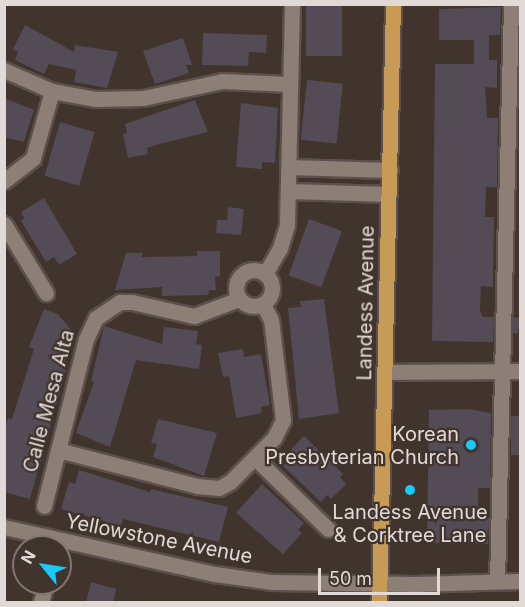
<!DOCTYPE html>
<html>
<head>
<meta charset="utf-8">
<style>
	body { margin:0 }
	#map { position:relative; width:525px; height:607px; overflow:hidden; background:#40342d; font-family:Inter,sans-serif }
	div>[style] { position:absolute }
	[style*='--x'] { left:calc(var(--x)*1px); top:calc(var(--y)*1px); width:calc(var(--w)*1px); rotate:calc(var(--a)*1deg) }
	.building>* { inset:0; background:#534b56; transform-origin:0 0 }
	.roads { filter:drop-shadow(2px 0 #5b504b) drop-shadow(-2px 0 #5b504b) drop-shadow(0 2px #5b504b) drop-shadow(0 -2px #5b504b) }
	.minor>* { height:15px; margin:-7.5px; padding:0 7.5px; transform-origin:7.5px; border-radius:7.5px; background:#8d7e76 }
	.minor>.ring { margin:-7.5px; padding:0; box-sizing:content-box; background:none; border:15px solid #8d7e76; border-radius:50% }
	.major>* { height:15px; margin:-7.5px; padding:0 7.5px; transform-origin:7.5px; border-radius:7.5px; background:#c79b55 }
	.dots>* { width:16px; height:16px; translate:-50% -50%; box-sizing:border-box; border:3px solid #40342d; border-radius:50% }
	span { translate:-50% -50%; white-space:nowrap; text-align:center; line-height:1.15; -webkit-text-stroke:4.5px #40342d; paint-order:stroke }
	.street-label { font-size:20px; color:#e2dad6 }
	.poi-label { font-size:20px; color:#e2dad6 }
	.right { translate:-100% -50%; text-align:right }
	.frame { position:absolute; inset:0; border:6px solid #e2dad6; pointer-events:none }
	.north { position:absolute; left:12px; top:535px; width:60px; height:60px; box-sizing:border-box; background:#40342d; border:2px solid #817671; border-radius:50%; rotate:300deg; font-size:16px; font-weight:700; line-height:24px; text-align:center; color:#e2dad6 }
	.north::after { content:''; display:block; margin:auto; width:21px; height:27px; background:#16cafb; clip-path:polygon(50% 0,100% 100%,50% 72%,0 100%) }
	.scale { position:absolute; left:318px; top:568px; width:122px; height:27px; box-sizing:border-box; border:3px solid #e2dad6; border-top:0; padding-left:8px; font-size:18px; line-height:21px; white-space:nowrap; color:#e2dad6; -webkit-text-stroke:4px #40342d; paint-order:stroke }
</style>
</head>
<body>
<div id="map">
	<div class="building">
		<div style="left:306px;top:4px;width:36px;height:52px"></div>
		<div style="clip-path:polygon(501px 7px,500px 35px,489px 35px,489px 60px,497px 60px,497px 88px,485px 87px,487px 118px,498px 118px,497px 187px,486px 187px,485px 217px,494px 217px,493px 287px,481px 286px,480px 311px,483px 317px,494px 317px,493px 342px,432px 341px,435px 64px,474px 64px,474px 40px,439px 40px,439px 9px)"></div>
		<div style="clip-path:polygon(25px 25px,74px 52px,75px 45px,118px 52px,107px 88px,74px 82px,76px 70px,49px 64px,44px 74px,15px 60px,18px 52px,13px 49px)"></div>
		<div style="clip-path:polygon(203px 33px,267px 35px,266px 53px,249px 52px,248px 66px,202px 65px)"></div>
		<div style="clip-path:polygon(183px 38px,192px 65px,186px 65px,189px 73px,155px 84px,143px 51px)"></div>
		<div style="left:307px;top:80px;width:36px;height:60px;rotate:6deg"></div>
		<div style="clip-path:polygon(4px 98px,34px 110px,24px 142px,4px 137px)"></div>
		<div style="clip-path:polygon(195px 100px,208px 132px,159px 144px,147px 148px,148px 154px,128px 158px,123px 134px,127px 133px,125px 124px)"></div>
		<div style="clip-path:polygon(241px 103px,278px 108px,275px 163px,262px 162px,262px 169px,236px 167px)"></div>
		<div style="left:60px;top:122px;width:36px;height:56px;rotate:16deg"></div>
		<div style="clip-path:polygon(44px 198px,77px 254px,59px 265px,54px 257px,46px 262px,21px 221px,24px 218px,21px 212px)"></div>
		<div style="clip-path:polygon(228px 207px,244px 209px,241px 235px,216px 233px,217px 220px,227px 220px)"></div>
		<div style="left:309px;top:219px;width:35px;height:60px;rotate:20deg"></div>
		<div style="clip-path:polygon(197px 251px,220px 251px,220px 276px,215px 277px,216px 290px,209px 290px,208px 295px,162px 296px,162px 287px,115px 290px,126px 253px,142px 253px,142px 257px,197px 256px)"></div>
		<div style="clip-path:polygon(324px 299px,339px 413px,299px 419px,288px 308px,301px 307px,300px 301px)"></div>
		<div style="clip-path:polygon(44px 309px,58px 314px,75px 335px,62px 369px,66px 370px,30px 499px,4px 492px,4px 431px,8px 418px,12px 419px,34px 349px,29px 347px)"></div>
		<div style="left:513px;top:317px;width:7px;height:16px;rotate:8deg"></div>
		<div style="clip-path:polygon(104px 326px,162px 344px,164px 327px,198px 331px,196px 344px,202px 345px,199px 369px,136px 360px,110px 447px,76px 433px,94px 382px,91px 381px)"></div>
		<div style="clip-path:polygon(243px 349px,244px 357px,261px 354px,270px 405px,261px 407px,262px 413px,236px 418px,229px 376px,223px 377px,218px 353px)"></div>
		<div style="clip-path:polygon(468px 409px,491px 413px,490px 488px,478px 488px,478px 518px,489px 518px,488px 544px,427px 543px,429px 410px)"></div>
		<div style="left:511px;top:416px;width:9px;height:39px"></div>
		<div style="clip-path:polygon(158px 419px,217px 433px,204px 476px,153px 457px,157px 444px,151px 443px)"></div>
		<div style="clip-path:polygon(304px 436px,343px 474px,340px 477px,346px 484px,331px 499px,327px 495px,321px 502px,283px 466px,293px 456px,289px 452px)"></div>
		<div style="clip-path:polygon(79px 470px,150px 492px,151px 489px,228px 507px,219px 542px,123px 519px,121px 526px,61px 509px,69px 482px,75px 484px)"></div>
		<div style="clip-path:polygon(262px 484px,304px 523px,298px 530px,302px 533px,283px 554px,236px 513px)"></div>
		<div style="clip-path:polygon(91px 582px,116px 589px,113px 603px,86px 603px)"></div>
	</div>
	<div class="roads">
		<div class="minor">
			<div style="--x:4;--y:70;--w:52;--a:23.6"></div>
			<div style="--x:52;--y:91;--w:45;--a:10.3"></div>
			<div style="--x:96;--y:99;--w:47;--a:-1.2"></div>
			<div style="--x:143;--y:98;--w:81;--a:-12.1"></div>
			<div style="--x:222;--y:81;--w:68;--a:2.5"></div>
			<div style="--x:289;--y:167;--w:101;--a:1.7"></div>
			<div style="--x:4;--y:181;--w:37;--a:-38"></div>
			<div style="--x:33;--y:158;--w:70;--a:-74.2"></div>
			<div style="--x:289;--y:191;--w:100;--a:1.7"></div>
			<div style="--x:4;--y:224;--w:81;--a:58.7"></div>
			<div class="ring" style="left:236px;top:270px;width:21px;height:21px"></div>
			<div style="--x:265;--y:274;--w:30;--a:-60"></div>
			<div style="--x:280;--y:248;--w:24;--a:-73"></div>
			<div style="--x:287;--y:225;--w:221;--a:-88.7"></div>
			<div style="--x:386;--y:372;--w:134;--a:-0.4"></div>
			<div style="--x:58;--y:450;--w:144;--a:14.5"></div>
			<div style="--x:197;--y:486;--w:22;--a:5"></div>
			<div style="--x:219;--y:488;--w:13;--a:-29"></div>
			<div style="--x:230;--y:482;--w:62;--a:-45"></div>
			<div style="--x:274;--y:438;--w:20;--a:-63"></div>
			<div style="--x:283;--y:420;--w:101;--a:-96.8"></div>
			<div style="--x:271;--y:320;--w:18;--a:-117"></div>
			<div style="--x:255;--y:458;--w:102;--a:44.2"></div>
			<div style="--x:44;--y:506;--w:172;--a:-75.9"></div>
			<div style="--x:86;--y:339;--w:23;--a:-65"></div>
			<div style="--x:96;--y:318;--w:29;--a:-34"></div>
			<div style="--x:120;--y:302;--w:12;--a:0"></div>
			<div style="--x:132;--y:302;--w:64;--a:12.7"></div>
			<div style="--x:194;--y:316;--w:48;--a:-20.7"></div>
			<div style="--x:4;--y:527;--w:216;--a:12.6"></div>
			<div style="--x:215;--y:574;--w:58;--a:8"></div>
			<div style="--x:272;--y:582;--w:144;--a:0.8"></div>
			<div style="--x:416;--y:584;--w:104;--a:-1.7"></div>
			<div style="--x:497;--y:581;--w:577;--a:-88.61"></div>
			<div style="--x:41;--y:602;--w:20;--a:-75"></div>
		</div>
		<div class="major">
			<div style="--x:379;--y:602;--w:598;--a:-88.66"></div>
		</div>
	</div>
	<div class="dots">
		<div style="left:471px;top:445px;background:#16cafb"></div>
		<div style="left:410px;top:490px;background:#16cafb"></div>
	</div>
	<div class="street-label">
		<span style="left:366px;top:303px;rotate:-89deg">Landess Avenue</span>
		<span style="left:49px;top:401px;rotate:-75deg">Calle Mesa Alta</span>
		<span style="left:159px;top:539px;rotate:11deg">Yellowstone Avenue</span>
	</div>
	<div class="poi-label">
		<span class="right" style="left:459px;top:446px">Korean<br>Presbyterian Church</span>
		<span style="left:410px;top:524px">Landess Avenue<br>&amp; Corktree Lane</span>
	</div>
	<div class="frame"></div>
	<div class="north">N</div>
	<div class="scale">50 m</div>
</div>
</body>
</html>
